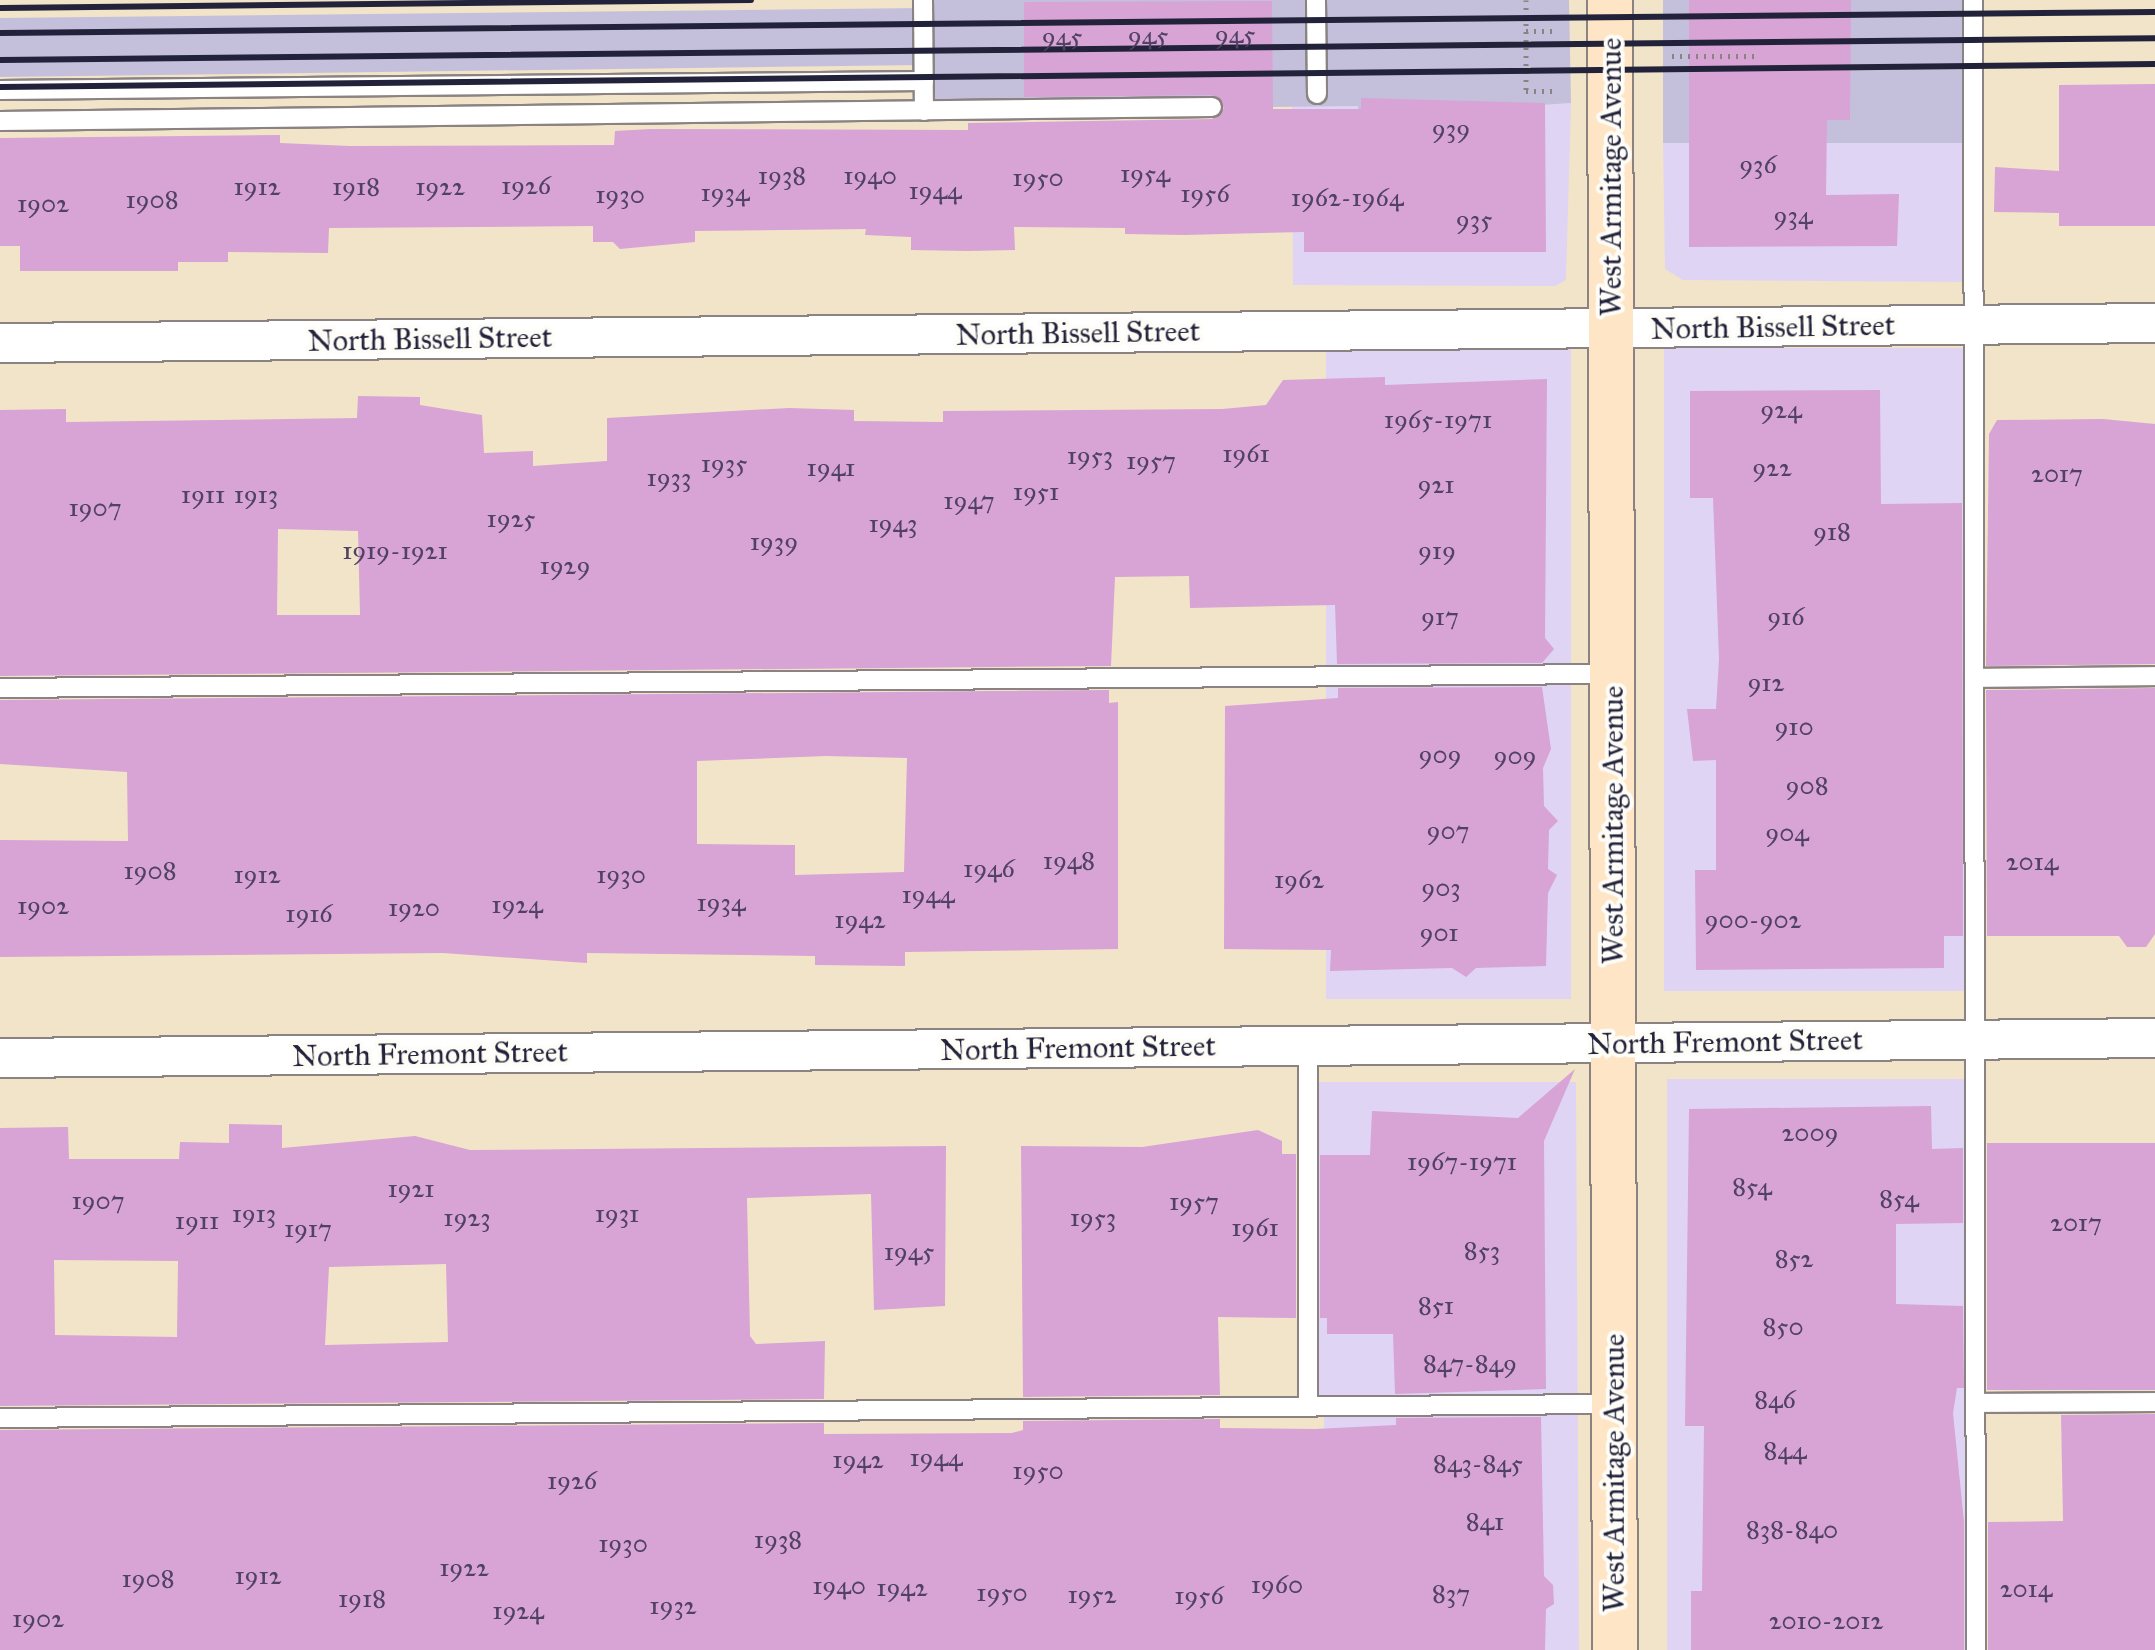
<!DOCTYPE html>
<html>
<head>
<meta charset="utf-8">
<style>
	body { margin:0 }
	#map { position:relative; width:2155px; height:1650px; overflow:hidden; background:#f2e4c9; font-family:"IM FELL Great Primer",serif }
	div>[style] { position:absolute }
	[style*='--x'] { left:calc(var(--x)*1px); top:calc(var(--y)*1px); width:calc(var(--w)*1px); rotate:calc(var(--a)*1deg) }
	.built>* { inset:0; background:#e0d4f4; transform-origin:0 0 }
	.industrial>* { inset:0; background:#c4c0db; transform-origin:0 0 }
	.building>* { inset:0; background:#d8a3d5; transform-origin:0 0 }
	.path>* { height:5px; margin-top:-2.5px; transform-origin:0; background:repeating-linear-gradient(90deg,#8a8382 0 2px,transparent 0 8px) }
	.roads { filter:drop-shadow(2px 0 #8a8382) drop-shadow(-2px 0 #8a8382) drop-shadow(0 2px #8a8382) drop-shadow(0 -2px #8a8382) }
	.lane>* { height:18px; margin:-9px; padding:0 9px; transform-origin:9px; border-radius:9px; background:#fff }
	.street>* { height:38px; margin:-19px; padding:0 19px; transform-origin:19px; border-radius:19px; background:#fff }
	.secondary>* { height:44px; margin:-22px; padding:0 22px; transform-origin:22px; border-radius:22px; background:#fee5c5 }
	.rail>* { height:6px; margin:-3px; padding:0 3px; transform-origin:3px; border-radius:3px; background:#22223b }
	span { translate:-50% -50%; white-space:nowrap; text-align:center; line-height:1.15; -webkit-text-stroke:8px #fdfcf7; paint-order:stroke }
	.number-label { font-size:26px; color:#504262 }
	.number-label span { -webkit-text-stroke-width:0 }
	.street-label { font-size:30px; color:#22223b }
</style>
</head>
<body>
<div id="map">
	<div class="built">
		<div style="clip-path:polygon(1571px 103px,1566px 280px,1555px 286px,1293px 285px,1292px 106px,1358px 106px,1358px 118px)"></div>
		<div style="clip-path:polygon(1973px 140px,1973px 282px,1683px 280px,1665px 269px,1663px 143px)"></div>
		<div style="left:1571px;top:347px;width:652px;height:245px;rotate:90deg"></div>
		<div style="left:1974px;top:348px;width:643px;height:310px;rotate:90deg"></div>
		<div style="left:1975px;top:1079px;width:571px;height:308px;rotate:90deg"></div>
		<div style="clip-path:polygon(1309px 1082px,1576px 1082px,1579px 1650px,1325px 1650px,1324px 1407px,1308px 1407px)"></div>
	</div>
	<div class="industrial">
		<div style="clip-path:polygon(923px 0,1569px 0,1571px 103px,1358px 118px,1358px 106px,924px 111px,923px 65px,0 77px,0 18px,922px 8px)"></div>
		<div style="left:1663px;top:0;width:310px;height:143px"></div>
	</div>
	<div class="building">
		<div style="clip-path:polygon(1689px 0,1851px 0,1850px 120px,1827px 120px,1826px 195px,1899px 194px,1897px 246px,1689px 247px)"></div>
		<div style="clip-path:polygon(1272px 1px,1273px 109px,1361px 109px,1361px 98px,1545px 103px,1546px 252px,1304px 252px,1304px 232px,1184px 235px,1125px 234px,1125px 228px,1014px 227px,1015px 250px,968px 251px,911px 250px,911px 237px,865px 235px,866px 229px,695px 231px,695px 242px,620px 249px,613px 242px,593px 242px,593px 226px,329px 228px,328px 253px,228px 252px,228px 262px,178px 262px,178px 271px,20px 271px,20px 246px,0 246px,0 138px,280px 135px,280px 143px,350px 146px,614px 145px,615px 131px,651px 129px,968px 130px,968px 123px,1212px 119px,1224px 108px,1212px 95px,1024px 97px,1024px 2px)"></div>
		<div style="clip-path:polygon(2155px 84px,2155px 226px,2059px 226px,2059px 213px,1994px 212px,1995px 167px,2059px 171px,2059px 85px)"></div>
		<div style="clip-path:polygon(evenodd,1385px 377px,1385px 385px,1547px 379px,1545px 638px,1554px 649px,1542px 663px,1337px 664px,1335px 605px,1190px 608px,1189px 576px,1115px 577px,1111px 666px,0 676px,0 410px,66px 409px,66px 422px,357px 418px,358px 396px,420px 397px,420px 405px,482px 415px,484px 453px,533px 451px,533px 466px,607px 461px,607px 418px,789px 408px,854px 410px,854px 421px,943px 422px,943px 411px,1222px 409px,1266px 405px,1283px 380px,1385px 377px,278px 529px,358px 531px,360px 615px,277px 615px,278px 529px)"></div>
		<div style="clip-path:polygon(1880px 390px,1881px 504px,1962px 503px,1963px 936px,1944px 936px,1944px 968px,1696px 970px,1695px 870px,1716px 870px,1716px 760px,1693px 761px,1687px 709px,1716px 709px,1719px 659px,1713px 498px,1690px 498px,1690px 391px)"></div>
		<div style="clip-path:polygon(2103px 419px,2155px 424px,2155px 664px,1986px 666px,1989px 434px,1997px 420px)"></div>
		<div style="clip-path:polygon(1542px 687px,1551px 749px,1543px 768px,1544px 806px,1558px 821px,1549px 830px,1548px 869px,1557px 875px,1548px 893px,1546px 966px,1476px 968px,1466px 977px,1452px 968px,1330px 971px,1331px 950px,1224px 949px,1225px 706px,1338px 698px,1338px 688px)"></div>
		<div style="clip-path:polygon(2155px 688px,2155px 934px,2146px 947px,2127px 947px,2119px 936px,1987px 936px,1986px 690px)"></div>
		<div style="clip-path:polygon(evenodd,1109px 690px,1109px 703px,1118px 702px,1118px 949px,905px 952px,905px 966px,815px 965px,815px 956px,587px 953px,587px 963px,443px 953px,0 957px,0 840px,128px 841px,127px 772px,0 764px,0 700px,1109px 690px,826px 756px,907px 758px,904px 872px,795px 875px,795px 845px,697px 844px,697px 761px,826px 756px)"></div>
		<div style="clip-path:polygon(1575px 1069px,1544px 1141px,1546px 1389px,1395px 1394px,1393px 1334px,1327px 1334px,1327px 1318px,1320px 1318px,1320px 1155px,1370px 1155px,1372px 1111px,1518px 1118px)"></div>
		<div style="clip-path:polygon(1931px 1106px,1932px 1149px,1963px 1148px,1963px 1223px,1896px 1224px,1896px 1304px,1963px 1306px,1964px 1388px,1957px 1388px,1953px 1413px,1964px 1522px,1964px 1650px,1691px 1650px,1691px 1591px,1702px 1591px,1704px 1426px,1685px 1426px,1689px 1109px)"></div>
		<div style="clip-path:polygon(evenodd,229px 1124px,282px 1125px,282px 1148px,415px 1136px,470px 1150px,946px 1146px,945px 1306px,874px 1310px,871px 1194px,747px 1198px,750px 1336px,756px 1344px,825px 1341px,824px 1399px,0 1406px,0 1128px,68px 1127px,69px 1159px,179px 1159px,180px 1142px,229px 1143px,229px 1124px,54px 1260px,178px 1261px,177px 1337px,55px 1335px,54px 1260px,229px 1124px,446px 1264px,448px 1342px,325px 1345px,329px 1267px,446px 1264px)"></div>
		<div style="clip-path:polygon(1258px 1130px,1282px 1141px,1282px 1154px,1296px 1154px,1296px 1318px,1218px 1317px,1220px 1395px,1023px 1397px,1021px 1146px,1142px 1147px)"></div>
		<div style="left:2155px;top:1143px;width:247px;height:168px;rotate:90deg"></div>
		<div style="clip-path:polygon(2155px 1414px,2155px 1650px,1988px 1650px,1988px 1522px,2063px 1521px,2061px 1415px)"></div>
		<div style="clip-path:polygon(1541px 1417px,1544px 1576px,1553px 1585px,1554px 1604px,1546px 1609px,1545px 1650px,0 1650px,0 1430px,824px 1423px,824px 1434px,1012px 1433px,1023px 1430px,1023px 1421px,1220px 1419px,1220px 1428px,1315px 1429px,1396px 1425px,1396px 1418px)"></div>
	</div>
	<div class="path">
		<div style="--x:1526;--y:0;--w:91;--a:90"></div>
		<div style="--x:1526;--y:91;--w:28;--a:0"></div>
		<div style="--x:1526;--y:31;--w:28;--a:0"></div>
		<div style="--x:1672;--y:56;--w:86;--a:0"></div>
	</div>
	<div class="roads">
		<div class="lane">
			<div style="--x:923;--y:0;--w:111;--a:89.5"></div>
			<div style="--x:1316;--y:0;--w:94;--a:89.4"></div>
			<div style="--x:1973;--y:0;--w:1650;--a:89.9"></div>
			<div style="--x:0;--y:90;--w:924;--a:-0.56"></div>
			<div style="--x:0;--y:121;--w:1212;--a:-0.66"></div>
			<div style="--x:1974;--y:678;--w:181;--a:-0.6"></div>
			<div style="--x:0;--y:688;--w:1612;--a:-0.5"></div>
			<div style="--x:1975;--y:1403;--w:180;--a:-0.3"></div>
			<div style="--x:1308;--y:1407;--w:361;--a:-90"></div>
			<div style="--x:0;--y:1418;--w:1614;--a:-0.5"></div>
		</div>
		<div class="street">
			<div style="--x:0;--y:343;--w:2155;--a:-0.53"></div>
			<div style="--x:0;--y:1058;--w:2155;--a:-0.53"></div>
		</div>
		<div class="secondary">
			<div style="--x:1610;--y:0;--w:1650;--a:89.83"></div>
		</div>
	</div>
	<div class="rail">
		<div style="--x:0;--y:8;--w:751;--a:-0.61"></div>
		<div style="--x:0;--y:33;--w:2155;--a:-0.56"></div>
		<div style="--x:0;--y:60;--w:2155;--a:-0.58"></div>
		<div style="--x:0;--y:87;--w:2155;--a:-0.61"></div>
	</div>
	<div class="number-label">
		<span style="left:1235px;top:35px">945</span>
		<span style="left:1148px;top:36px">945</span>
		<span style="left:1062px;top:37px">945</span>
		<span style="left:1451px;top:129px">939</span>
		<span style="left:1758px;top:165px">936</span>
		<span style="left:1145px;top:174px">1954</span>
		<span style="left:782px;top:176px">1938</span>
		<span style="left:870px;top:176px">1940</span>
		<span style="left:1038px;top:178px">1950</span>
		<span style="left:526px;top:186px">1926</span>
		<span style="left:257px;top:187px">1912</span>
		<span style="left:356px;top:187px">1918</span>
		<span style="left:440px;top:187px">1922</span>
		<span style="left:935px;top:191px">1944</span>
		<span style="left:725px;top:193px">1934</span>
		<span style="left:1205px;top:194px">1956</span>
		<span style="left:620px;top:195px">1930</span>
		<span style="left:1347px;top:198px">1962-1964</span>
		<span style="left:152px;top:200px">1908</span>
		<span style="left:43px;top:204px">1902</span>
		<span style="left:1793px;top:216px">934</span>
		<span style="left:1474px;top:220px">935</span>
		<span style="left:1781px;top:410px">924</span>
		<span style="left:1438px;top:420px">1965-1971</span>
		<span style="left:1246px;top:454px">1961</span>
		<span style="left:1090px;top:456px">1953</span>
		<span style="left:1151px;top:461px">1957</span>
		<span style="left:724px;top:464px">1935</span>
		<span style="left:831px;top:468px">1941</span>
		<span style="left:1772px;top:468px">922</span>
		<span style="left:2057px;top:474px">2017</span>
		<span style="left:669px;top:478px">1933</span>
		<span style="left:1436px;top:485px">921</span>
		<span style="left:1036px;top:492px">1951</span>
		<span style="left:203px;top:495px">1911</span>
		<span style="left:256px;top:495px">1913</span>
		<span style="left:969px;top:501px">1947</span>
		<span style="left:95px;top:508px">1907</span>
		<span style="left:511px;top:519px">1925</span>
		<span style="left:893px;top:524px">1943</span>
		<span style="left:1832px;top:532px">918</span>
		<span style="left:774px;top:542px">1939</span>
		<span style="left:395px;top:551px">1919-1921</span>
		<span style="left:1437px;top:551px">919</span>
		<span style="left:565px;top:566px">1929</span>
		<span style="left:1440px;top:617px">917</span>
		<span style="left:1786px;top:617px">916</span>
		<span style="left:1766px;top:683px">912</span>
		<span style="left:1794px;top:727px">910</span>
		<span style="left:1440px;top:755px">909</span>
		<span style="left:1515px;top:756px">909</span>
		<span style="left:1807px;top:786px">908</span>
		<span style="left:1448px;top:831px">907</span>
		<span style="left:1787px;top:833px">904</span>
		<span style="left:1069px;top:861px">1948</span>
		<span style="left:2032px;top:862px">2014</span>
		<span style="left:989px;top:869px">1946</span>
		<span style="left:150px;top:871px">1908</span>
		<span style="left:257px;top:875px">1912</span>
		<span style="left:621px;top:875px">1930</span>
		<span style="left:1299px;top:880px">1962</span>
		<span style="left:1441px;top:888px">903</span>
		<span style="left:928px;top:895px">1944</span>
		<span style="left:721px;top:903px">1934</span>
		<span style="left:517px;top:905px">1924</span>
		<span style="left:43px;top:906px">1902</span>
		<span style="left:414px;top:908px">1920</span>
		<span style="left:309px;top:914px">1916</span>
		<span style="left:860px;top:920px">1942</span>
		<span style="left:1753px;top:920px">900-902</span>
		<span style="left:1439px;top:933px">901</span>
		<span style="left:1810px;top:1133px">2009</span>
		<span style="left:1462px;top:1162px">1967-1971</span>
		<span style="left:1752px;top:1187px">854</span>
		<span style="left:411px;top:1189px">1921</span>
		<span style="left:1899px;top:1199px">854</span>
		<span style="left:98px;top:1201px">1907</span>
		<span style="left:1194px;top:1202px">1957</span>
		<span style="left:254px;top:1214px">1913</span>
		<span style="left:617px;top:1214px">1931</span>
		<span style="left:467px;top:1218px">1923</span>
		<span style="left:1093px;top:1218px">1953</span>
		<span style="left:197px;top:1221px">1911</span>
		<span style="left:2076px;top:1223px">2017</span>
		<span style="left:1255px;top:1228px">1961</span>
		<span style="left:308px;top:1229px">1917</span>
		<span style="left:1482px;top:1251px">853</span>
		<span style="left:909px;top:1252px">1945</span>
		<span style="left:1794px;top:1259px">852</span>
		<span style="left:1436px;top:1306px">851</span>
		<span style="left:1783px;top:1327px">850</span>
		<span style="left:1470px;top:1364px">847-849</span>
		<span style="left:1775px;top:1400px">846</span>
		<span style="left:1785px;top:1451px">844</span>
		<span style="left:936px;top:1458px">1944</span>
		<span style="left:858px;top:1460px">1942</span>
		<span style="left:1478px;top:1464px">843-845</span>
		<span style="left:1038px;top:1471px">1950</span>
		<span style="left:572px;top:1481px">1926</span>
		<span style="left:1485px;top:1522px">841</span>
		<span style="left:1792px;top:1530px">838-840</span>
		<span style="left:778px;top:1540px">1938</span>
		<span style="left:623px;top:1544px">1930</span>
		<span style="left:464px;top:1568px">1922</span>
		<span style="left:258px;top:1576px">1912</span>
		<span style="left:148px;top:1579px">1908</span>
		<span style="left:1277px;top:1585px">1960</span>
		<span style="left:839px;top:1586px">1940</span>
		<span style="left:902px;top:1588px">1942</span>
		<span style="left:2026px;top:1589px">2014</span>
		<span style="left:1002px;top:1593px">1950</span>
		<span style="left:1451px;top:1594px">837</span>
		<span style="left:1092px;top:1595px">1952</span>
		<span style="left:1199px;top:1596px">1956</span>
		<span style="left:362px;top:1599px">1918</span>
		<span style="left:673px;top:1606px">1932</span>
		<span style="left:518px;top:1611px">1924</span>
		<span style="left:38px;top:1619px">1902</span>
		<span style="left:1826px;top:1621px">2010-2012</span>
	</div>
	<div class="street-label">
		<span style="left:1611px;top:177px;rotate:-90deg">West Armitage Avenue</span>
		<span style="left:1773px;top:327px;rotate:-1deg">North Bissell Street</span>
		<span style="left:1078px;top:333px;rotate:-1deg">North Bissell Street</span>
		<span style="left:430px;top:339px;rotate:-1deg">North Bissell Street</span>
		<span style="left:1613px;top:825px;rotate:-90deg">West Armitage Avenue</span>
		<span style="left:1725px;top:1042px;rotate:-1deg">North Fremont Street</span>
		<span style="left:1078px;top:1048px;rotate:-1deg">North Fremont Street</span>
		<span style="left:430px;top:1054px;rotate:-1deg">North Fremont Street</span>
		<span style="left:1614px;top:1473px;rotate:-90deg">West Armitage Avenue</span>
	</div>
</div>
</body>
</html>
